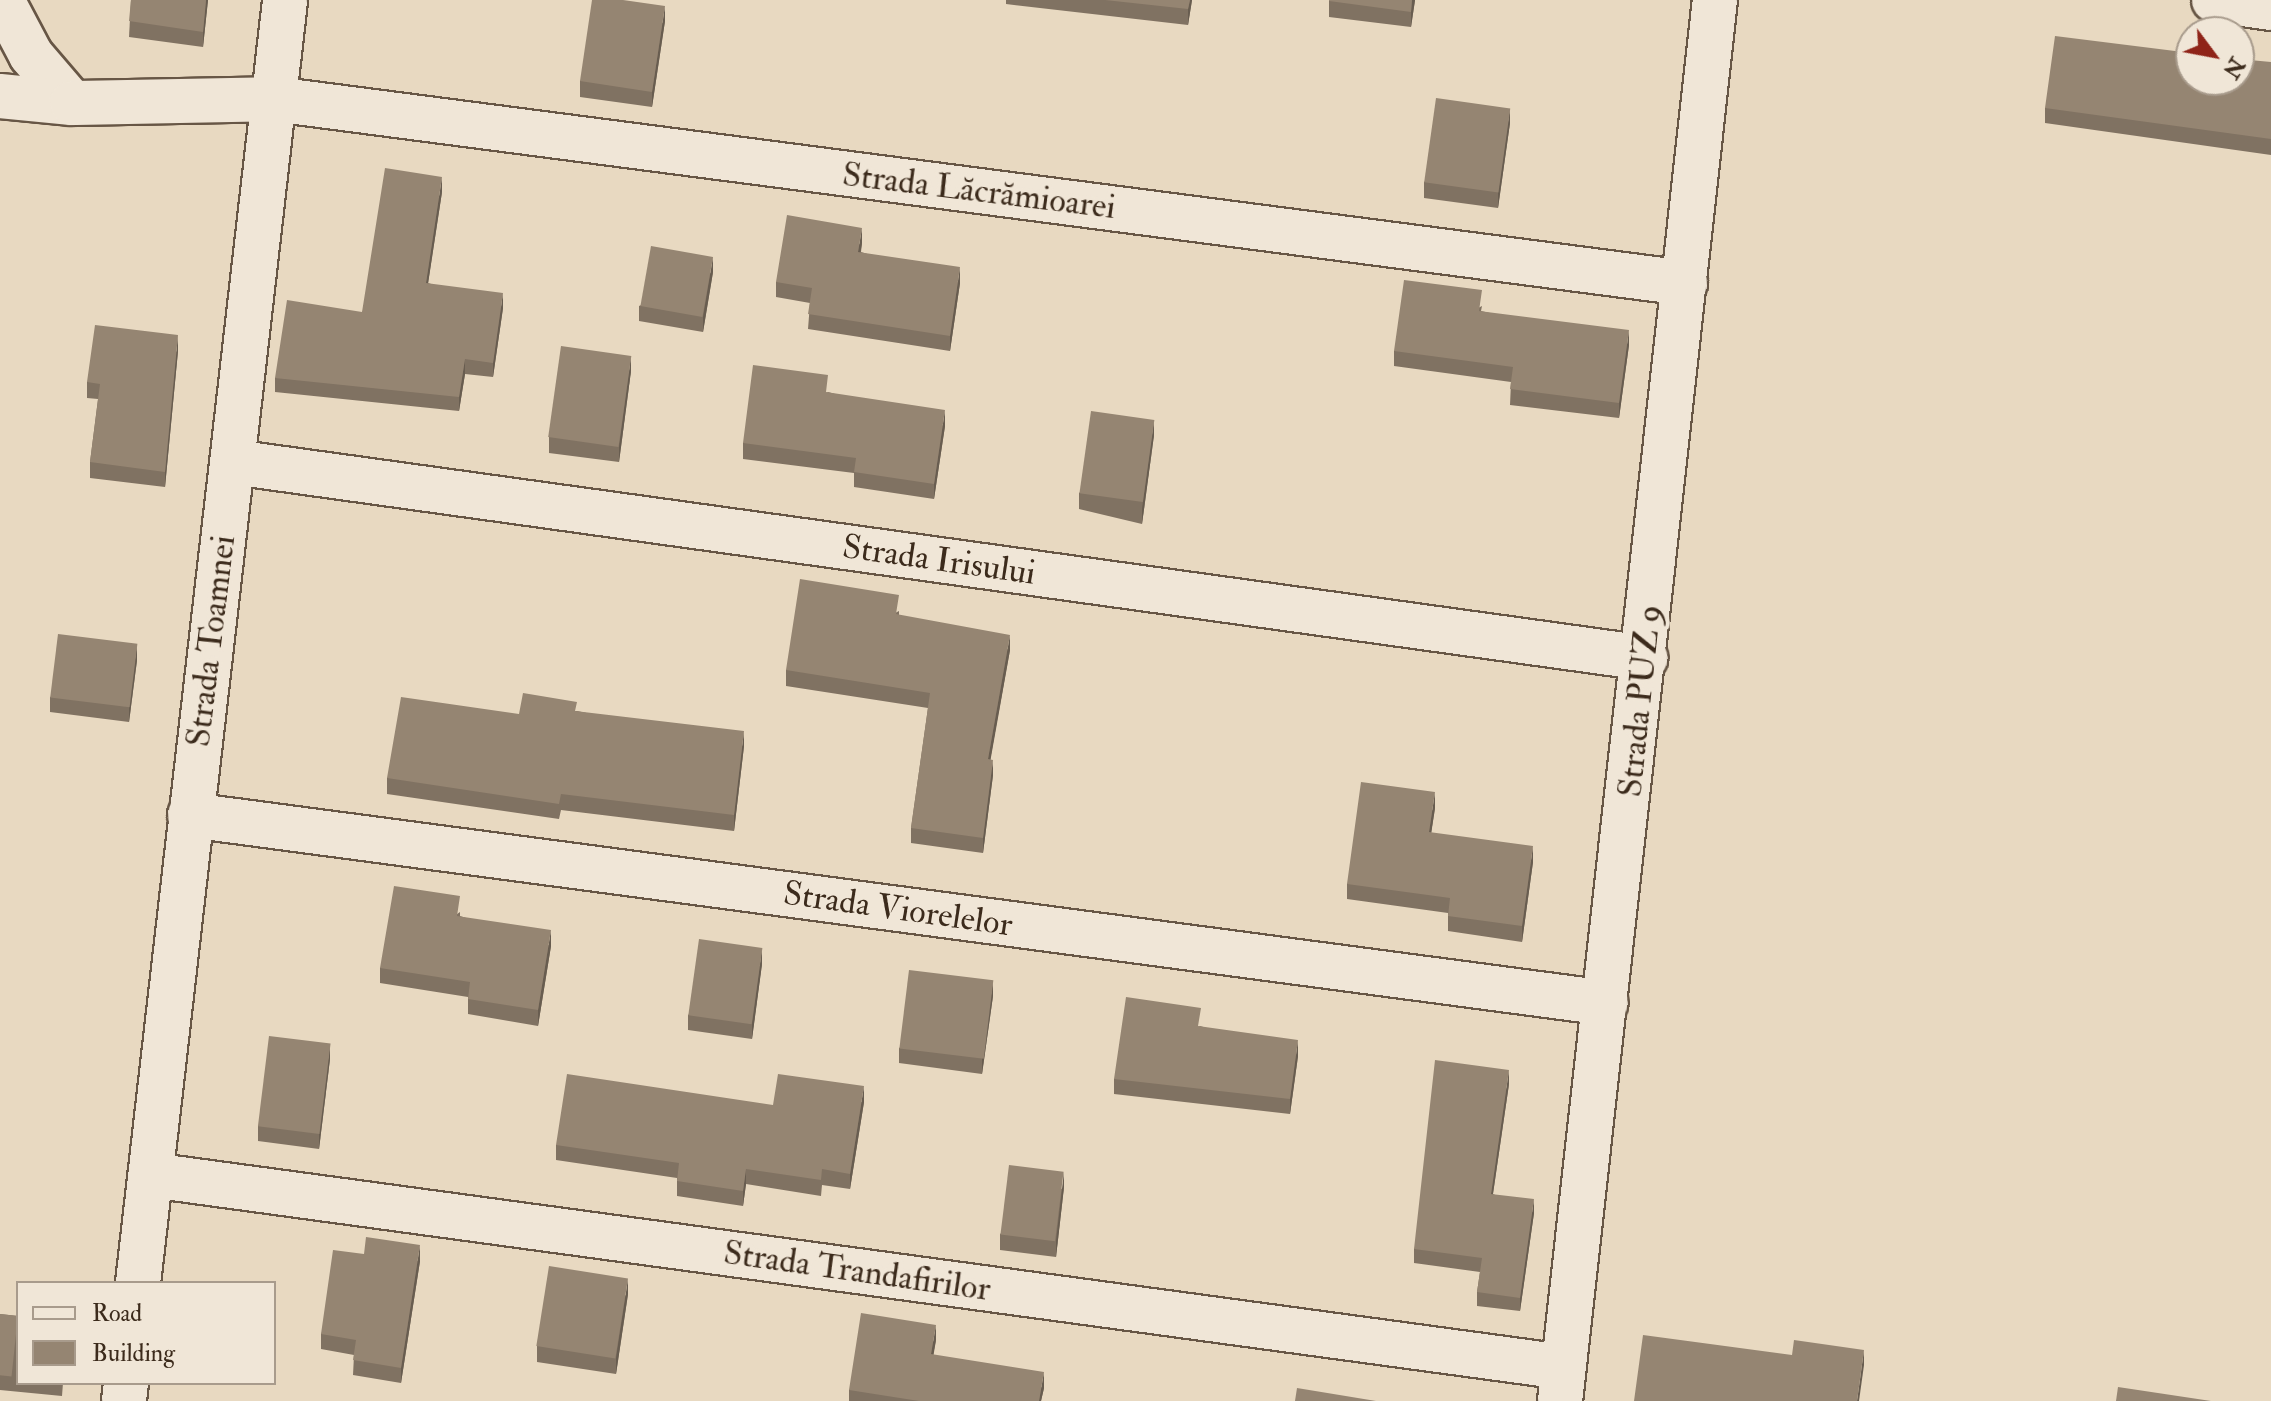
<!DOCTYPE html>
<html>
<head>
<meta charset="utf-8">
<style>
	body { margin:0 }
	#map { position:relative; width:2271px; height:1401px; overflow:hidden; background:#e8d9c1; font-family:"IM FELL Double Pica",serif }
	div>[style] { position:absolute }
	[style*='--x'] { left:calc(var(--x)*1px); top:calc(var(--y)*1px); width:calc(var(--w)*1px); rotate:calc(var(--a)*1deg) }
	.roads { filter:drop-shadow(2px 0 #675645) drop-shadow(-2px 0 #675645) drop-shadow(0 2px #675645) drop-shadow(0 -2px #675645) }
	.minor>* { height:44px; margin:-22px; padding:0 22px; transform-origin:22px; border-radius:22px; background:#f0e6d7 }
	.wall>* { inset:0; background:#807262 }
	.shaded-wall>* { inset:0; background:#685d50 }
	.building>* { inset:0; background:#958572; transform-origin:0 0 }
	span { translate:-50% -50%; white-space:nowrap; text-align:center; line-height:1.15; -webkit-text-stroke:8px #f0e6d7; paint-order:stroke }
	.street-label { font-size:34px; color:#3c2b1c }
	.legend { position:absolute; left:16px; top:1281px; width:260px; height:104px; box-sizing:border-box; background:#f0e6d7; border:2px solid #a89b8c; margin:0; padding:10px 14px; list-style:none; font-size:24px; color:#3c2b1c }
	.legend li { display:flex; align-items:center; gap:16px; height:40px }
	.legend b { width:40px; border:2px solid #a89b8c }
	.north { position:absolute; left:2175px; top:16px; width:80px; height:80px; box-sizing:border-box; background:#f0e6d7; border:2px solid #a89b8c; border-radius:50%; rotate:122deg; font-size:22px; font-weight:700; line-height:32px; text-align:center; color:#3c2b1c }
	.north::after { content:''; display:block; margin:auto; width:28px; height:36px; background:#8f2418; clip-path:polygon(50% 0,100% 100%,50% 72%,0 100%) }
</style>
</head>
<body>
<div id="map">
	<div class="roads">
		<div class="minor">
			<div style="--x:2;--y:0;--w:62;--a:62.2"></div>
			<div style="--x:31;--y:55;--w:63;--a:49.5"></div>
			<div style="--x:2214;--y:0;--w:58;--a:8"></div>
			<div style="--x:0;--y:96;--w:72;--a:5.6"></div>
			<div style="--x:72;--y:103;--w:202;--a:-1.1"></div>
			<div style="--x:274;--y:99;--w:1423;--a:7.43"></div>
			<div style="--x:233;--y:462;--w:1426;--a:7.9"></div>
			<div style="--x:190;--y:815;--w:1428;--a:7.56"></div>
			<div style="--x:151;--y:1175;--w:1425;--a:7.74"></div>
			<div style="--x:138;--y:1283;--w:1291;--a:-83.46"></div>
			<div style="--x:124;--y:1401;--w:18;--a:-84"></div>
			<div style="--x:1560;--y:1401;--w:1410;--a:-83.69"></div>
		</div>
	</div>
	<div class="wall">
		<div style="clip-path:polygon(131px 0,208px 0,203px 47px,129px 37px)"></div>
		<div style="clip-path:polygon(1006px 0,1192px 0,1188px 25px,1006px 4px)"></div>
		<div style="clip-path:polygon(1329px 0,1415px 0,1411px 27px,1329px 17px)"></div>
		<div style="clip-path:polygon(665px 21px,652px 107px,580px 97px,580px 81px)"></div>
		<div style="clip-path:polygon(2271px 62px,2271px 155px,2045px 123px,2045px 108px)"></div>
		<div style="clip-path:polygon(1510px 123px,1498px 208px,1424px 198px,1424px 182px)"></div>
		<div style="clip-path:polygon(442px 192px,428px 283px,503px 308px,493px 377px,465px 374px,459px 411px,275px 392px,275px 378px,362px 312px)"></div>
		<div style="clip-path:polygon(862px 243px,861px 252px,960px 283px,950px 351px,808px 329px,810px 303px,776px 297px,776px 282px)"></div>
		<div style="clip-path:polygon(713px 272px,703px 332px,639px 321px,639px 306px)"></div>
		<div style="clip-path:polygon(1482px 306px,1481px 311px,1629px 345px,1619px 418px,1510px 405px,1511px 382px,1394px 366px,1394px 351px)"></div>
		<div style="clip-path:polygon(178px 351px,165px 487px,90px 478px,90px 462px,98px 399px,87px 398px,87px 382px)"></div>
		<div style="clip-path:polygon(631px 371px,619px 462px,549px 453px,549px 437px)"></div>
		<div style="clip-path:polygon(828px 392px,945px 426px,934px 499px,854px 487px,854px 473px,743px 459px,743px 443px)"></div>
		<div style="clip-path:polygon(1154px 435px,1142px 524px,1079px 509px,1079px 493px)"></div>
		<div style="clip-path:polygon(899px 611px,899px 615px,1010px 650px,990px 760px,993px 775px,983px 853px,911px 843px,911px 828px,928px 708px,786px 686px,786px 670px)"></div>
		<div style="clip-path:polygon(137px 660px,129px 722px,50px 712px,50px 697px)"></div>
		<div style="clip-path:polygon(577px 711px,744px 746px,734px 831px,561px 810px,559px 819px,387px 794px,387px 778px,519px 714px)"></div>
		<div style="clip-path:polygon(1435px 808px,1431px 833px,1533px 862px,1522px 942px,1448px 931px,1448px 913px,1347px 899px,1347px 884px)"></div>
		<div style="clip-path:polygon(460px 912px,460px 916px,551px 946px,538px 1026px,468px 1014px,468px 997px,380px 983px,380px 968px)"></div>
		<div style="clip-path:polygon(762px 964px,752px 1039px,688px 1030px,688px 1015px)"></div>
		<div style="clip-path:polygon(993px 996px,982px 1074px,899px 1063px,899px 1048px)"></div>
		<div style="clip-path:polygon(1200px 1026px,1298px 1056px,1290px 1114px,1114px 1094px,1114px 1079px)"></div>
		<div style="clip-path:polygon(330px 1059px,319px 1149px,258px 1141px,258px 1126px)"></div>
		<div style="clip-path:polygon(1509px 1084px,1493px 1194px,1534px 1213px,1520px 1311px,1477px 1306px,1477px 1292px,1480px 1272px,1414px 1263px,1414px 1249px)"></div>
		<div style="clip-path:polygon(864px 1102px,850px 1189px,822px 1185px,821px 1196px,746px 1184px,743px 1206px,677px 1196px,677px 1178px,556px 1160px,556px 1145px,773px 1105px)"></div>
		<div style="clip-path:polygon(1064px 1187px,1056px 1257px,1000px 1250px,1000px 1234px)"></div>
		<div style="clip-path:polygon(364px 1254px,420px 1261px,401px 1383px,353px 1375px,354px 1355px,321px 1349px,321px 1334px)"></div>
		<div style="clip-path:polygon(628px 1294px,616px 1374px,537px 1362px,537px 1346px)"></div>
		<div style="clip-path:polygon(0 1314px,18px 1316px,18px 1383px,63px 1383px,62px 1396px,0 1390px)"></div>
		<div style="clip-path:polygon(936px 1340px,933px 1355px,1044px 1388px,1041px 1401px,849px 1401px,849px 1390px)"></div>
	</div>
	<div class="shaded-wall">
		<div style="clip-path:polygon(206px 0,208px 0,203px 47px,203px 32px)"></div>
		<div style="clip-path:polygon(1190px 0,1192px 0,1188px 25px,1188px 9px)"></div>
		<div style="clip-path:polygon(1412px 0,1415px 0,1411px 27px,1411px 12px)"></div>
		<div style="clip-path:polygon(665px 6px,665px 21px,652px 107px,652px 92px)"></div>
		<div style="clip-path:polygon(1510px 108px,1510px 123px,1498px 208px,1498px 193px)"></div>
		<div style="clip-path:polygon(442px 177px,442px 192px,426px 297px,426px 283px)"></div>
		<div style="clip-path:polygon(862px 228px,862px 243px,858px 267px,858px 252px)"></div>
		<div style="clip-path:polygon(713px 257px,713px 272px,703px 332px,703px 317px)"></div>
		<div style="clip-path:polygon(960px 267px,960px 283px,950px 351px,950px 336px)"></div>
		<div style="clip-path:polygon(503px 293px,503px 308px,493px 377px,493px 363px)"></div>
		<div style="clip-path:polygon(1629px 330px,1629px 345px,1619px 418px,1619px 403px)"></div>
		<div style="clip-path:polygon(178px 335px,178px 351px,165px 487px,165px 472px)"></div>
		<div style="clip-path:polygon(631px 356px,631px 371px,619px 462px,619px 447px)"></div>
		<div style="clip-path:polygon(465px 359px,465px 374px,459px 411px,459px 397px)"></div>
		<div style="clip-path:polygon(945px 410px,945px 426px,934px 499px,934px 484px)"></div>
		<div style="clip-path:polygon(1154px 420px,1154px 435px,1142px 524px,1142px 509px)"></div>
		<div style="clip-path:polygon(1010px 635px,1010px 650px,988px 774px,988px 759px)"></div>
		<div style="clip-path:polygon(137px 644px,137px 660px,129px 722px,129px 706px)"></div>
		<div style="clip-path:polygon(744px 731px,744px 746px,734px 831px,734px 815px)"></div>
		<div style="clip-path:polygon(993px 760px,993px 775px,983px 853px,983px 838px)"></div>
		<div style="clip-path:polygon(1435px 792px,1435px 808px,1429px 848px,1429px 832px)"></div>
		<div style="clip-path:polygon(1533px 846px,1533px 862px,1522px 942px,1522px 926px)"></div>
		<div style="clip-path:polygon(551px 930px,551px 946px,538px 1026px,538px 1010px)"></div>
		<div style="clip-path:polygon(762px 948px,762px 964px,752px 1039px,752px 1024px)"></div>
		<div style="clip-path:polygon(993px 981px,993px 996px,982px 1074px,982px 1059px)"></div>
		<div style="clip-path:polygon(1298px 1040px,1298px 1056px,1290px 1114px,1290px 1099px)"></div>
		<div style="clip-path:polygon(330px 1044px,330px 1059px,319px 1149px,319px 1133px)"></div>
		<div style="clip-path:polygon(1509px 1070px,1509px 1084px,1491px 1207px,1491px 1194px)"></div>
		<div style="clip-path:polygon(864px 1086px,864px 1102px,850px 1189px,850px 1174px)"></div>
		<div style="clip-path:polygon(746px 1169px,746px 1184px,743px 1206px,743px 1191px)"></div>
		<div style="clip-path:polygon(1064px 1172px,1064px 1187px,1056px 1257px,1056px 1241px)"></div>
		<div style="clip-path:polygon(1534px 1199px,1534px 1213px,1520px 1311px,1520px 1298px)"></div>
		<div style="clip-path:polygon(420px 1245px,420px 1261px,401px 1383px,401px 1368px)"></div>
		<div style="clip-path:polygon(628px 1279px,628px 1294px,616px 1374px,616px 1358px)"></div>
		<div style="clip-path:polygon(936px 1325px,936px 1340px,931px 1370px,931px 1354px)"></div>
		<div style="clip-path:polygon(1864px 1350px,1864px 1365px,1859px 1401px,1857px 1401px)"></div>
		<div style="clip-path:polygon(1044px 1372px,1044px 1388px,1041px 1401px,1039px 1401px)"></div>
	</div>
	<div class="building">
		<div style="clip-path:polygon(131px 0,206px 0,203px 32px,129px 21px)"></div>
		<div style="clip-path:polygon(592px 0,623px 0,665px 6px,652px 92px,580px 81px)"></div>
		<div style="clip-path:polygon(1105px 0,1190px 0,1188px 9px)"></div>
		<div style="clip-path:polygon(1329px 0,1412px 0,1411px 12px,1329px 1px)"></div>
		<div style="clip-path:polygon(2055px 36px,2191px 53px,2191px 80px,2239px 80px,2239px 59px,2271px 62px,2271px 139px,2045px 108px)"></div>
		<div style="left:1436px;top:98px;width:75px;height:85px;rotate:8deg"></div>
		<div style="clip-path:polygon(385px 168px,442px 177px,426px 283px,503px 293px,493px 363px,465px 359px,459px 397px,275px 378px,287px 300px,362px 312px)"></div>
		<div style="clip-path:polygon(787px 215px,862px 228px,858px 252px,960px 267px,950px 336px,808px 314px,812px 288px,776px 282px)"></div>
		<div style="left:651px;top:246px;width:63px;height:61px;rotate:10deg"></div>
		<div style="clip-path:polygon(1404px 280px,1482px 290px,1479px 311px,1629px 330px,1619px 403px,1510px 389px,1513px 367px,1394px 351px)"></div>
		<div style="clip-path:polygon(95px 325px,178px 335px,165px 472px,90px 462px,100px 384px,87px 382px)"></div>
		<div style="left:561px;top:346px;width:71px;height:92px;rotate:8deg"></div>
		<div style="clip-path:polygon(753px 365px,828px 375px,826px 392px,945px 410px,934px 484px,854px 472px,856px 458px,743px 443px)"></div>
		<div style="left:1091px;top:411px;width:64px;height:83px;rotate:8deg"></div>
		<div style="clip-path:polygon(800px 579px,899px 595px,896px 614px,1010px 635px,988px 759px,993px 760px,983px 838px,911px 828px,930px 693px,786px 670px)"></div>
		<div style="left:58px;top:634px;width:80px;height:64px;rotate:7deg"></div>
		<div style="clip-path:polygon(523px 693px,577px 702px,575px 711px,744px 731px,734px 815px,561px 794px,559px 804px,387px 778px,401px 697px,519px 714px)"></div>
		<div style="clip-path:polygon(1361px 782px,1435px 792px,1429px 832px,1533px 846px,1522px 926px,1448px 916px,1450px 898px,1347px 884px)"></div>
		<div style="clip-path:polygon(394px 886px,460px 896px,457px 916px,551px 930px,538px 1010px,468px 999px,470px 982px,380px 968px)"></div>
		<div style="left:699px;top:939px;width:64px;height:77px;rotate:8deg"></div>
		<div style="left:909px;top:970px;width:85px;height:79px;rotate:7deg"></div>
		<div style="clip-path:polygon(1126px 997px,1201px 1008px,1198px 1026px,1298px 1040px,1290px 1099px,1114px 1079px)"></div>
		<div style="left:269px;top:1036px;width:62px;height:91px;rotate:7deg"></div>
		<div style="clip-path:polygon(1435px 1060px,1509px 1070px,1491px 1194px,1534px 1199px,1520px 1298px,1477px 1292px,1482px 1258px,1414px 1249px)"></div>
		<div style="clip-path:polygon(567px 1074px,773px 1105px,778px 1074px,864px 1086px,850px 1174px,822px 1169px,821px 1180px,746px 1169px,743px 1191px,677px 1181px,679px 1163px,556px 1145px)"></div>
		<div style="left:1009px;top:1165px;width:55px;height:70px;rotate:7deg"></div>
		<div style="clip-path:polygon(366px 1237px,420px 1245px,401px 1368px,353px 1360px,356px 1340px,321px 1334px,333px 1250px,364px 1254px)"></div>
		<div style="left:549px;top:1266px;width:80px;height:81px;rotate:9deg"></div>
		<div style="clip-path:polygon(861px 1313px,936px 1325px,931px 1354px,1044px 1372px,1039px 1401px,919px 1401px,849px 1390px)"></div>
		<div style="left:0;top:1314px;width:18px;height:61px;rotate:6deg"></div>
		<div style="clip-path:polygon(1643px 1335px,1792px 1355px,1794px 1340px,1864px 1350px,1857px 1401px,1634px 1401px)"></div>
		<div style="clip-path:polygon(2118px 1387px,2211px 1401px,2116px 1401px)"></div>
		<div style="clip-path:polygon(1297px 1388px,1376px 1401px,1295px 1401px)"></div>
	</div>
	<div class="street-label">
		<span style="left:979px;top:191px;rotate:7deg">Strada Lăcrămioarei</span>
		<span style="left:939px;top:560px;rotate:8deg">Strada Irisului</span>
		<span style="left:211px;top:641px;rotate:-83deg">Strada Toamnei</span>
		<span style="left:1640px;top:701px;rotate:-84deg">Strada PUZ 9</span>
		<span style="left:898px;top:909px;rotate:8deg">Strada Viorelelor</span>
		<span style="left:857px;top:1271px;rotate:8deg">Strada Trandafirilor</span>
	</div>
	<ul class="legend">
	<li><b style="height:10px;background:#f0e6d7"></b>Road</li>
	<li><b style="height:22px;background:#958572"></b>Building</li>
	</ul>
	<div class="north">N</div>
</div>
</body>
</html>
